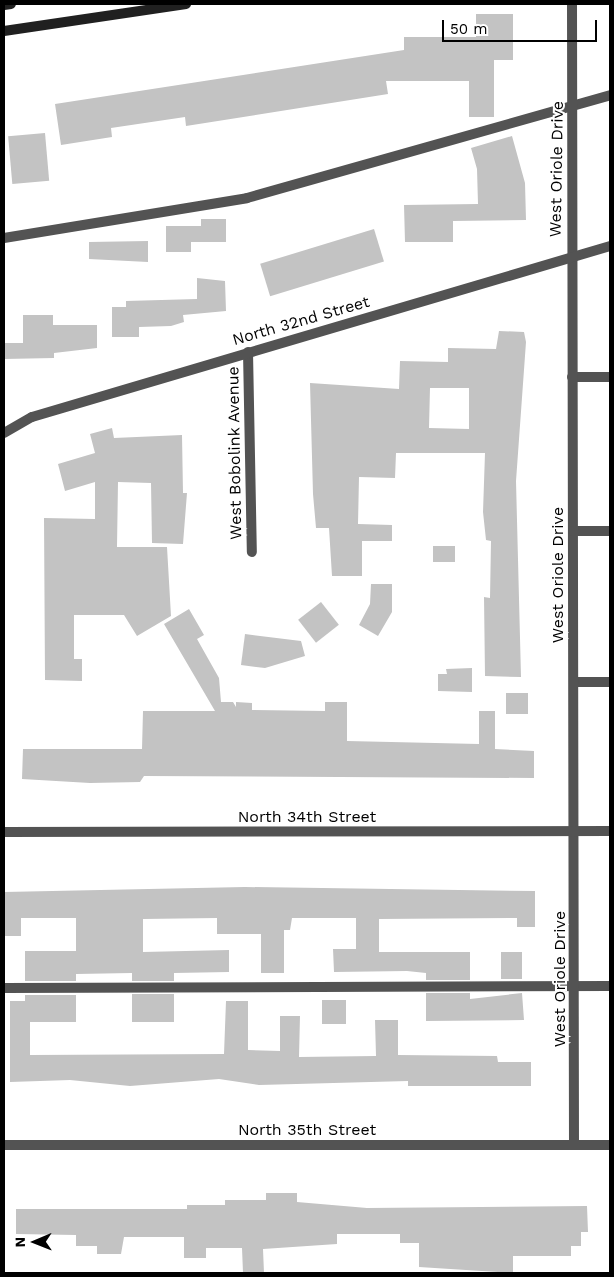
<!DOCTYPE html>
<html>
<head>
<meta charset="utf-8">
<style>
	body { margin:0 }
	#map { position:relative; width:614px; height:1277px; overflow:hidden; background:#fff; font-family:"Work Sans",sans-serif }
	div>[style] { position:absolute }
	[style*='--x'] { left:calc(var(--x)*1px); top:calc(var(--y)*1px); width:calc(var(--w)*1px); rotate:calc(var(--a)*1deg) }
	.building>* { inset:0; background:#c3c3c3; transform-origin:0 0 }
	.service>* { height:10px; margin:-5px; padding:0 5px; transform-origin:5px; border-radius:5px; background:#535353 }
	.minor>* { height:10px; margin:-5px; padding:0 5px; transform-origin:5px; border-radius:5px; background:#535353 }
	.tertiary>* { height:10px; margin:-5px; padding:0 5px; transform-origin:5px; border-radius:5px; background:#535353 }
	.secondary>* { height:10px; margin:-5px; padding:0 5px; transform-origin:5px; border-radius:5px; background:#202020 }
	span { translate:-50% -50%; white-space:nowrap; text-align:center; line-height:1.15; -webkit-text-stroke:4px #fff; paint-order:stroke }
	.street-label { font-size:16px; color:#000 }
	.frame { position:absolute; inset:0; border:5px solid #000; pointer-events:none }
	.north { position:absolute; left:10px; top:1217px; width:50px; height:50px; -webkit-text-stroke:4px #fff; paint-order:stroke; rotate:269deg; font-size:14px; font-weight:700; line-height:20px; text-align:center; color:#000 }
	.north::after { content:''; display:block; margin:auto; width:18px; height:22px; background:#000; clip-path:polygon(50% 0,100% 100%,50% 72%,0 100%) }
	.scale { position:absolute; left:442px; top:20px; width:155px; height:22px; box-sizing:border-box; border:2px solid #000; border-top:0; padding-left:6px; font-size:15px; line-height:18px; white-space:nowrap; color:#000; -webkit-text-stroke:4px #fff; paint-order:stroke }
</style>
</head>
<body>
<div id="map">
	<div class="building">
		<div style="clip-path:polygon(476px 14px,513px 14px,513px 60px,494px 60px,494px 117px,469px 117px,469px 81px,386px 81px,388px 94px,186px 126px,185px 117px,111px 128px,112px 137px,61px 145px,55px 104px,404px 50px,404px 37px,476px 37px)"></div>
		<div style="left:45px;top:133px;width:48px;height:37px;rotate:85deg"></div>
		<div style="clip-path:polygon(512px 136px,525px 183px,526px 220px,453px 221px,453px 242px,405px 242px,404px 205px,478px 204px,477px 169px,471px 148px)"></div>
		<div style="clip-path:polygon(201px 219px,226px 219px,226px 242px,191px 242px,191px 252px,166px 252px,166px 226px,201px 226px)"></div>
		<div style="left:374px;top:229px;width:34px;height:119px;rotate:73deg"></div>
		<div style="clip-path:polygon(148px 241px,148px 262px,89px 259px,89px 242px)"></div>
		<div style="clip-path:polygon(197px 278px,225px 281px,226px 311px,183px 315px,184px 322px,171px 326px,139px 327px,139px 337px,112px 337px,112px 307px,126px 307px,126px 301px,197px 299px)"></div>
		<div style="clip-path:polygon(23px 315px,53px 315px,53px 325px,97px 325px,97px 348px,54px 353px,54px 358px,4px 359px,4px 343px,23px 343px)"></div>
		<div style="clip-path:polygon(evenodd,499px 331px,524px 332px,526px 342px,516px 481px,521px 677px,485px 676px,484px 597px,490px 598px,491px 541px,486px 540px,483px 512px,485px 453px,396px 453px,395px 478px,359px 477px,358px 524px,392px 525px,392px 541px,362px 541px,362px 576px,332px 576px,329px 528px,316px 528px,313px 494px,310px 383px,399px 389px,400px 361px,448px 362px,448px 348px,496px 349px,499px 331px,430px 388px,469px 388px,469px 429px,429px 428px,430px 388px)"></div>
		<div style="clip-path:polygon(112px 428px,114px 438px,182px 435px,183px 493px,187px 493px,183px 544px,152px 543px,151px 483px,118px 482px,117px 547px,167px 547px,171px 616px,137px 636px,124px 615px,74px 615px,74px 659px,82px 659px,82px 681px,45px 680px,44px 518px,95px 519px,95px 482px,65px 491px,58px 464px,95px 453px,90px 434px)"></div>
		<div style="left:433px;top:546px;width:22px;height:16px"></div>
		<div style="clip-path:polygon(371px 584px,392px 584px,392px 612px,378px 636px,359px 625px,370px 604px)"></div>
		<div style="left:321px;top:602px;width:29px;height:29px;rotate:52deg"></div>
		<div style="clip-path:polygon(189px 609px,204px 635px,197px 639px,219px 678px,221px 702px,233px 702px,236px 707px,236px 702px,252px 703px,252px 710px,325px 711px,325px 702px,347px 702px,347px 741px,479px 744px,479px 711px,495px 711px,495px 749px,534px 751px,534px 778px,144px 776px,140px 782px,90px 783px,22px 779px,23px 749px,142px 749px,143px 711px,215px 711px,164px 624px)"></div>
		<div style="clip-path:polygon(245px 634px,301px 641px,305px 656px,265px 668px,241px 665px)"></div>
		<div style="clip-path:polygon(472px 668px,472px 692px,438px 691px,438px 674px,447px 674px,446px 669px)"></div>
		<div style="left:506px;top:693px;width:22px;height:21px"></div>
		<div style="clip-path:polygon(245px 887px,535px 891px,535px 927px,517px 927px,517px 918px,379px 919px,379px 952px,470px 952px,470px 980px,426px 980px,426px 973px,407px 971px,334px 972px,333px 949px,356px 949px,356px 918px,292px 918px,290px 930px,284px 930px,284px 973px,261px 973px,261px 934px,217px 934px,217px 918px,143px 919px,143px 952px,229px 950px,229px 972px,174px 973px,174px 981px,132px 981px,132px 973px,76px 974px,76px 981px,25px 981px,25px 951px,76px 951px,76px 918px,21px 918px,21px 936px,4px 936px,4px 892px)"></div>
		<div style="left:522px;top:952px;width:27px;height:21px;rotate:90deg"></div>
		<div style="clip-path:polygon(426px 993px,470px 993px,470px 999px,522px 993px,524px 1020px,426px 1021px)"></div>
		<div style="left:132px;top:994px;width:42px;height:28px"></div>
		<div style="clip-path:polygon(25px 995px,76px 995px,76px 1022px,30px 1022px,30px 1055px,224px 1054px,226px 1001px,248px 1001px,248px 1050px,280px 1051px,280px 1016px,300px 1016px,299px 1057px,376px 1056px,375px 1020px,398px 1020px,398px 1055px,497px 1056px,498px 1062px,531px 1062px,531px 1086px,408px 1086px,408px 1081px,259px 1085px,219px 1079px,130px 1086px,70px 1080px,10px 1082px,10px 1001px,25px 1001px)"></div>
		<div style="left:322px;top:1000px;width:24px;height:24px"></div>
		<div style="clip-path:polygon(266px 1193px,297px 1193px,297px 1202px,367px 1208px,587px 1206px,588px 1232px,581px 1232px,581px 1246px,571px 1246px,571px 1256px,513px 1256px,513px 1273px,419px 1267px,419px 1243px,400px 1243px,400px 1234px,337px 1234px,337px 1244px,263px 1249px,264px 1273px,243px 1273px,242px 1248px,206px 1248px,206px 1258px,184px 1258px,184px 1237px,124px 1237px,121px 1254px,97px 1254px,97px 1246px,76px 1246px,76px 1235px,16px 1234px,16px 1209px,187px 1209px,187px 1205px,225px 1205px,225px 1200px,266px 1200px)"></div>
	</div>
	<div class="service">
		<div style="--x:4;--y:238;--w:246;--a:-9.3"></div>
		<div style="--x:247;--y:198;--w:377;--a:-15.8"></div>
		<div style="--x:572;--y:377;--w:38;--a:0"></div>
		<div style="--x:574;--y:682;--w:36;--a:0"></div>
		<div style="--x:4;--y:988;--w:606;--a:-0.19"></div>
	</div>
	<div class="minor">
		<div style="--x:572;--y:4;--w:1141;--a:89.9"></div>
		<div style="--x:248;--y:352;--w:200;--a:88.9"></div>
		<div style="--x:4;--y:433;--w:32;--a:-30"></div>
		<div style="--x:32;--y:417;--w:603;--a:-16.48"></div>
		<div style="--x:573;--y:531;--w:37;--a:0"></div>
		<div style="--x:4;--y:832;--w:606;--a:-0.09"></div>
	</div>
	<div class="tertiary">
		<div style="--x:4;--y:1145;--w:606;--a:0"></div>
	</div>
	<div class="secondary">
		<div style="--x:4;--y:5;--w:7;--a:-8"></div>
		<div style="--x:4;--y:31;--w:184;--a:-8.4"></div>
	</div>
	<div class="street-label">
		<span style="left:557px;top:169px;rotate:-89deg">West Oriole Drive</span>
		<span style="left:301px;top:321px;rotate:-16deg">North 32nd Street</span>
		<span style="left:235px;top:453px;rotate:-91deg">West Bobolink Avenue</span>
		<span style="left:558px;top:575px;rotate:-90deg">West Oriole Drive</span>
		<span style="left:307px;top:817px">North 34th Street</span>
		<span style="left:560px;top:979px;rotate:-90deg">West Oriole Drive</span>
		<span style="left:307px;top:1130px">North 35th Street</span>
	</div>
	<div class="frame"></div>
	<div class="north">N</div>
	<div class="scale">50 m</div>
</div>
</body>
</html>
